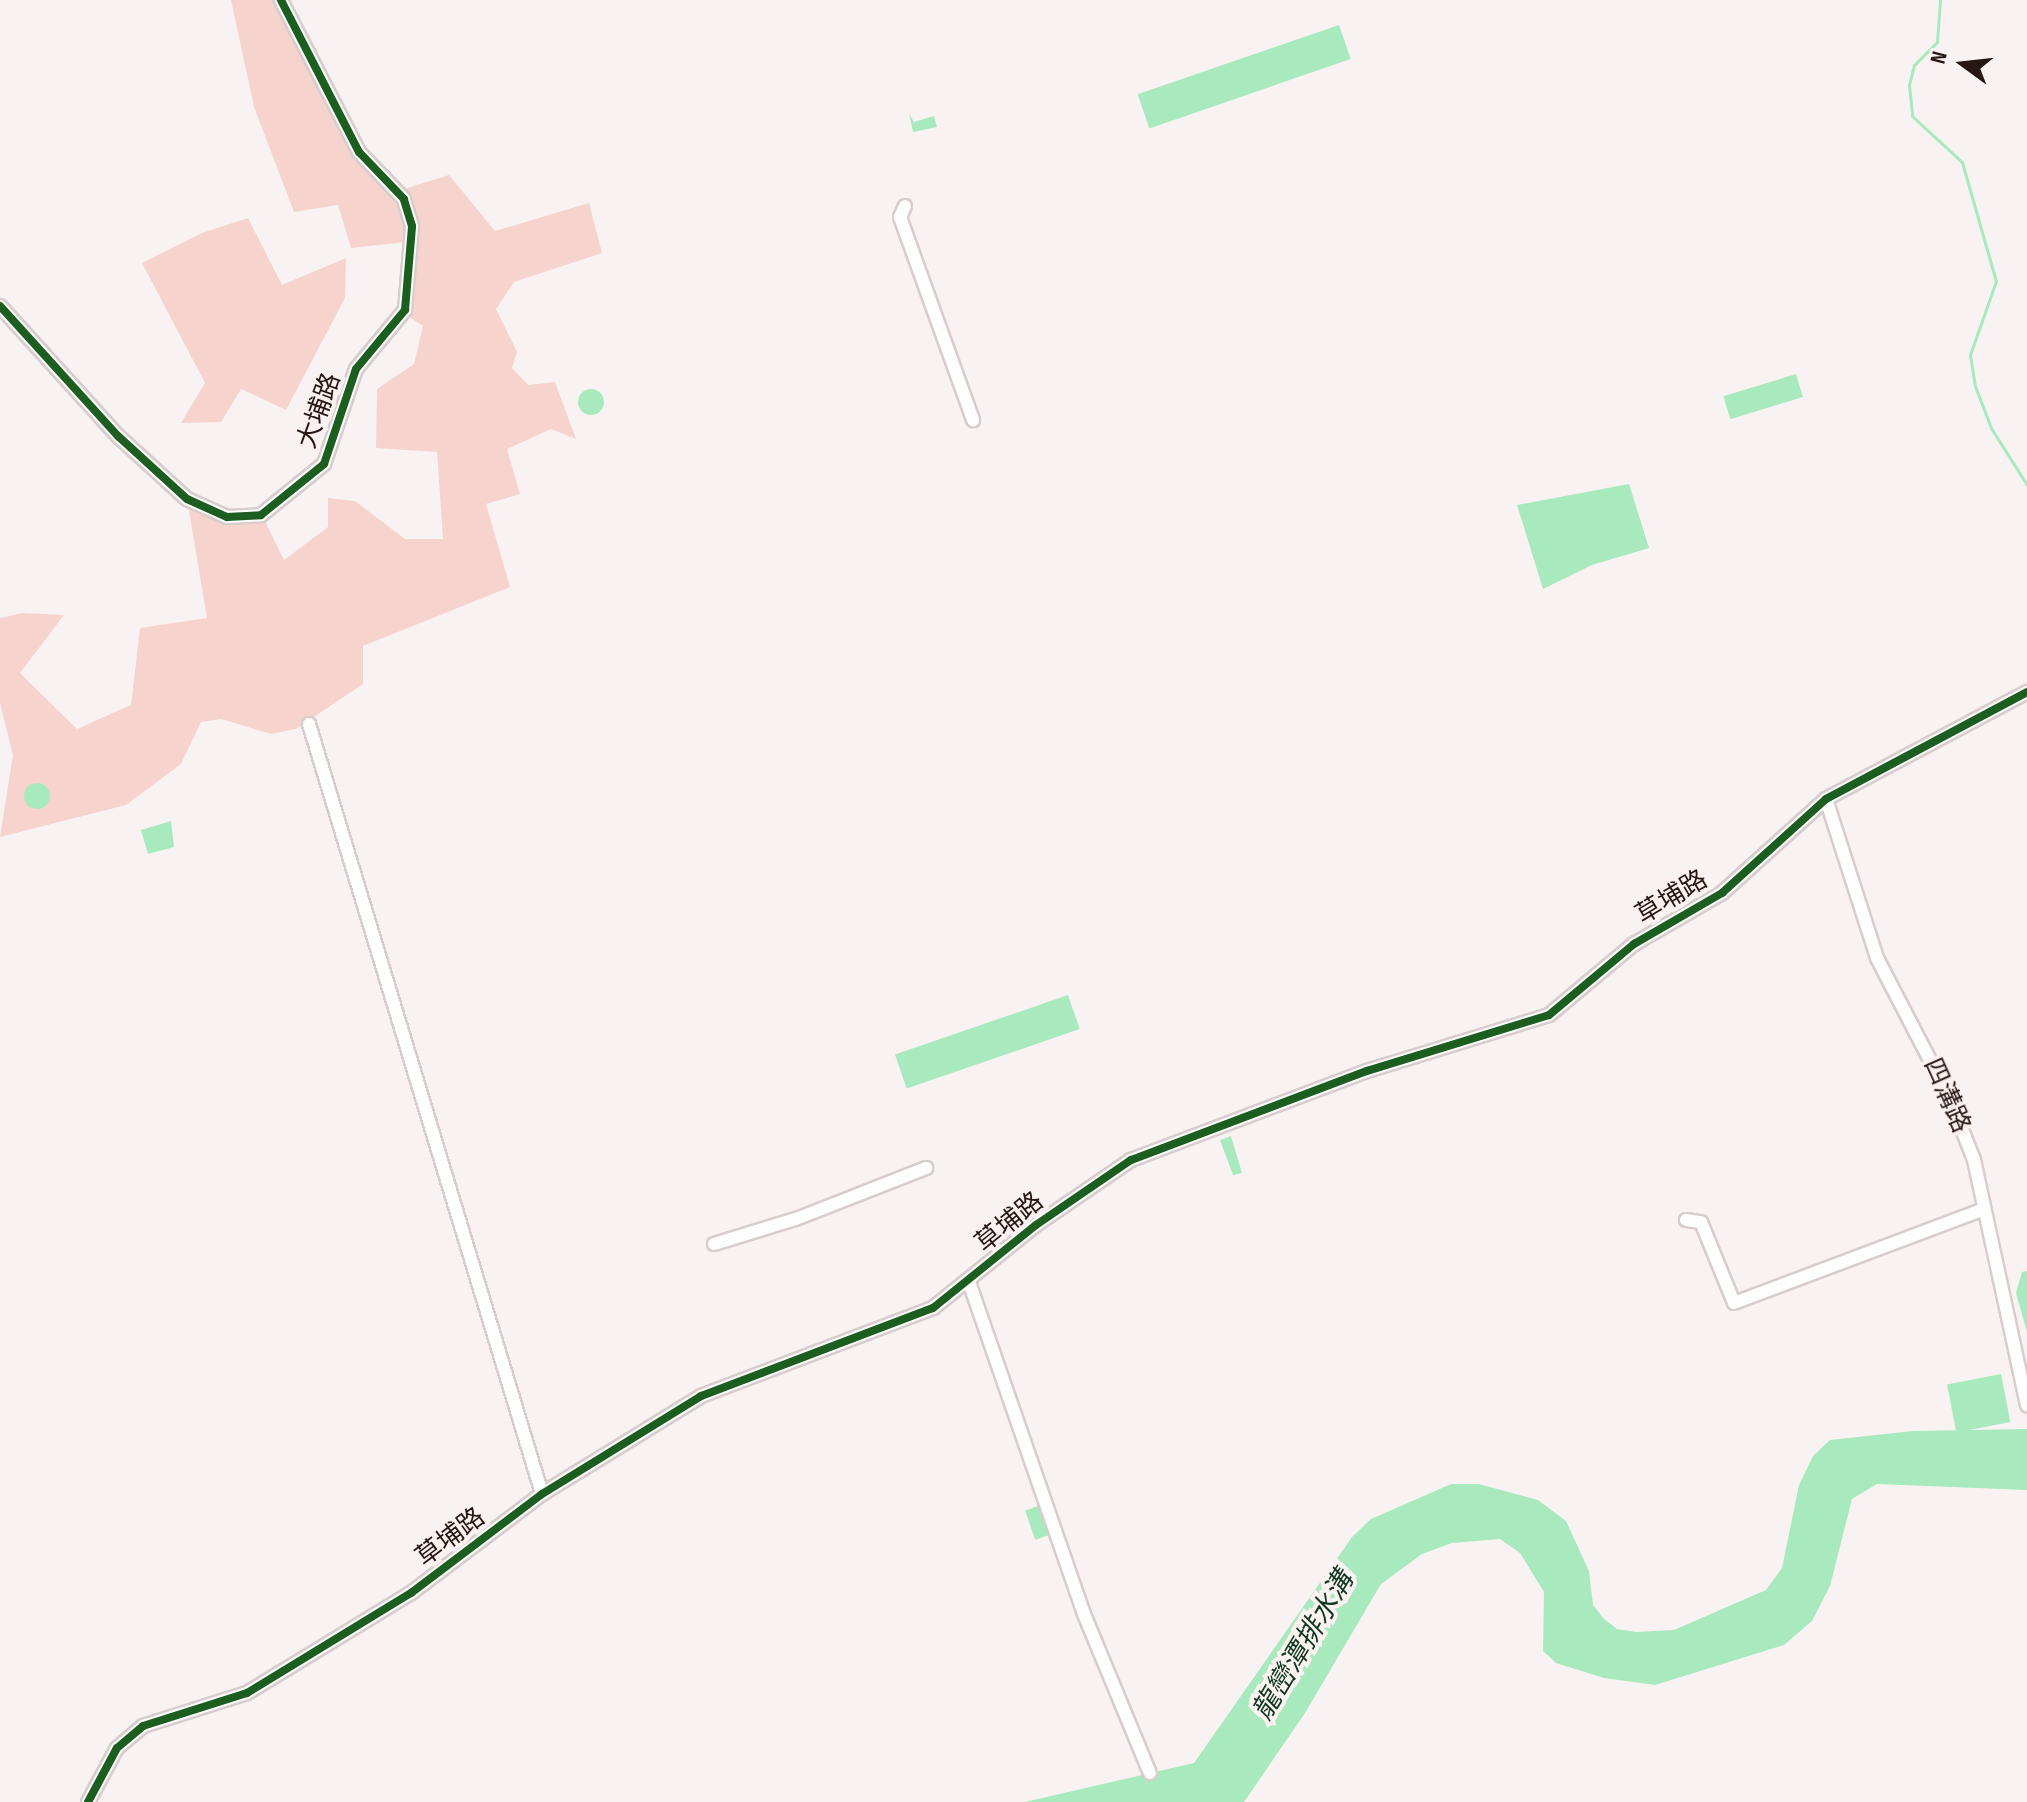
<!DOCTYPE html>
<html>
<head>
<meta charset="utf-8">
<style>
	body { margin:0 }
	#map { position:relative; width:2027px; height:1802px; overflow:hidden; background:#f8f3f2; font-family:"Sofia Sans Condensed","Noto Sans TC",sans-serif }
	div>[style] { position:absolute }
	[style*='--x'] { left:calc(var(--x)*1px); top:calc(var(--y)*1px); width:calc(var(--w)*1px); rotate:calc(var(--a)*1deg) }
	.green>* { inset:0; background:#f7d3ce }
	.water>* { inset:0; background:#a8e9be; transform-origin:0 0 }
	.round { border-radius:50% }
	.stream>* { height:3px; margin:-1.5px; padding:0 1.5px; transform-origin:1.5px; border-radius:1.5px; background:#a8e9be }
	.roads { filter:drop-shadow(2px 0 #d7cdcc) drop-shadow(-2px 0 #d7cdcc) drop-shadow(0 2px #d7cdcc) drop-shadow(0 -2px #d7cdcc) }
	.minor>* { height:12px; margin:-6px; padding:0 6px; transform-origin:6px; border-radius:6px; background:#fefdfd }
	.cycleway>* { height:8px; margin:-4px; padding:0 4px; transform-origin:4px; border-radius:4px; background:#1b5e20 }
	span { translate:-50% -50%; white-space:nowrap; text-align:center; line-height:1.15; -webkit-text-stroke:8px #faf1f0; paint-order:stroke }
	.street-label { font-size:26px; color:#261715 }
	.water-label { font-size:28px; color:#103921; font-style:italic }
	.north { position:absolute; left:1923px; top:24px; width:80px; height:80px; -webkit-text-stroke:6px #faf1f0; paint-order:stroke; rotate:285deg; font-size:22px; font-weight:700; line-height:32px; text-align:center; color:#261715 }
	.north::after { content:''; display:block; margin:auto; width:28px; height:36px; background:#261715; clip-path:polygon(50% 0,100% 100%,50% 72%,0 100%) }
</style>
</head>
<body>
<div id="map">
	<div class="green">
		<div style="clip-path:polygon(231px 0,279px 0,353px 147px,395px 192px,449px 175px,495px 231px,589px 203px,602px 253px,514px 282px,496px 309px,517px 352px,512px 368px,528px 385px,555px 382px,576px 439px,551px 429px,507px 449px,520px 494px,486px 504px,510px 587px,363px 646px,363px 684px,296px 729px,271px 734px,221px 719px,201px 722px,181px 764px,126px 805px,0 837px,13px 755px,0 703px,0 618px,23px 613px,64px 615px,20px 673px,77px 729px,131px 705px,140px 628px,207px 618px,187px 499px,222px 514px,260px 511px,284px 560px,328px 527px,328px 498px,355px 501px,405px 539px,443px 539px,437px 452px,376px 448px,377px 389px,414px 364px,423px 326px,397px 309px,406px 242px,351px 248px,338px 205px,294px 212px,254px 107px)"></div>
		<div style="clip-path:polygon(248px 218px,282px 285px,346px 258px,345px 298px,286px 410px,241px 389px,221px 422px,181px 423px,205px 383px,142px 263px,202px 233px)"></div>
	</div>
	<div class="water">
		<div style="left:1339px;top:25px;width:36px;height:213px;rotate:71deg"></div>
		<div style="clip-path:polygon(909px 114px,914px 122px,934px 116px,937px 127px,913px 132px)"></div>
		<div style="left:1796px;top:374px;width:24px;height:76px;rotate:73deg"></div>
		<div class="round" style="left:578px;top:389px;width:26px;height:26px"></div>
		<div style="clip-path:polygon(1629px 484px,1649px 548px,1592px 565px,1543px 589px,1517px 505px)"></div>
		<div class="round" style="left:24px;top:783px;width:26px;height:26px"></div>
		<div style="clip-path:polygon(171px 821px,174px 847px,148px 854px,141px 830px)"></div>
		<div style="left:1068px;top:995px;width:36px;height:183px;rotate:71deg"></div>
		<div style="clip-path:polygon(1231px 1136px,1242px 1173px,1233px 1175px,1220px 1140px)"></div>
		<div style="clip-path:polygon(2027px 1271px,2027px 1332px,2016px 1293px,2022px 1272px)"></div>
		<div style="left:2001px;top:1374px;width:49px;height:55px;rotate:79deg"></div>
		<div style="clip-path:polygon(2027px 1429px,2027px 1490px,1877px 1484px,1852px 1499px,1830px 1586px,1812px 1621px,1784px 1645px,1655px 1685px,1604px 1678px,1556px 1663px,1543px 1651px,1544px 1592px,1520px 1553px,1500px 1539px,1452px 1543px,1422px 1554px,1381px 1584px,1305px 1713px,1244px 1802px,1025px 1802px,1194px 1763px,1352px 1537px,1371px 1519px,1451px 1484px,1479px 1484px,1538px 1500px,1566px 1521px,1589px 1571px,1593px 1605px,1604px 1619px,1617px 1629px,1636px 1632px,1674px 1630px,1766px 1590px,1782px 1568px,1799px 1485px,1813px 1456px,1830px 1440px,1913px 1431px)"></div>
		<div style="left:1044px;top:1504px;width:31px;height:20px;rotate:71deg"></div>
	</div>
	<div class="stream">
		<div style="--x:1940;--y:0;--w:42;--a:94.1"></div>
		<div style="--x:1937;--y:42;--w:33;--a:135"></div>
		<div style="--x:1914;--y:65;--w:21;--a:104"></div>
		<div style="--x:1909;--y:85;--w:31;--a:84"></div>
		<div style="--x:1912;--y:116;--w:68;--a:42.6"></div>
		<div style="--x:1962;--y:162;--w:124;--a:74.1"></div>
		<div style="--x:1996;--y:281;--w:78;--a:109.4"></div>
		<div style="--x:1970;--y:355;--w:31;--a:81"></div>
		<div style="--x:1975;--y:386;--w:45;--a:69.1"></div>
		<div style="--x:1991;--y:428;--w:67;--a:57.7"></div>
	</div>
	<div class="roads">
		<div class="minor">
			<div style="--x:905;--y:206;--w:12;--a:114"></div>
			<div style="--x:900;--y:217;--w:216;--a:70.2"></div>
			<div style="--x:0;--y:306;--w:176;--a:47.8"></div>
			<div style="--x:118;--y:436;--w:93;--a:42.4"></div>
			<div style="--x:187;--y:499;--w:44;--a:24.2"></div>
			<div style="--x:227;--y:517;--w:34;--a:-3"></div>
			<div style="--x:261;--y:515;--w:81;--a:-39"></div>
			<div style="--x:324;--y:464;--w:100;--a:-71.4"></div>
			<div style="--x:356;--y:369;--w:77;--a:-50.3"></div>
			<div style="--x:405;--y:310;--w:84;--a:-85.2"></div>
			<div style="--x:412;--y:226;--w:28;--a:-107"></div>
			<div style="--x:404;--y:199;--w:65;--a:-133.8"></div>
			<div style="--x:359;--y:152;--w:171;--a:-117.2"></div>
			<div style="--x:309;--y:724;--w:804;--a:73.16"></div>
			<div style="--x:1826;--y:799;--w:167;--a:72.2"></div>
			<div style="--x:1877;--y:958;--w:159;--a:62.6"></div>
			<div style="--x:1950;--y:1099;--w:66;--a:68.5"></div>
			<div style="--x:1974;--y:1160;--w:251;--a:77.8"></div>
			<div style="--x:1686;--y:1220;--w:15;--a:8"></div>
			<div style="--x:1701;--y:1222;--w:87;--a:67.8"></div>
			<div style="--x:1734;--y:1303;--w:267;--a:-20.6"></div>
			<div style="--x:714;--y:1244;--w:86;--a:-17"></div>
			<div style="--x:796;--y:1219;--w:140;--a:-21.4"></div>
			<div style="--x:969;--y:1282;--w:351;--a:70.9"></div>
			<div style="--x:1084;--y:1614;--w:172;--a:67.5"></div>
			<div style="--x:88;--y:1802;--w:61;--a:-61.8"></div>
			<div style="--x:117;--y:1748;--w:34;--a:-40"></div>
			<div style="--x:143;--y:1726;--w:109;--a:-17.6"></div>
			<div style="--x:247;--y:1693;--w:192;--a:-31.4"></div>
			<div style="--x:411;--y:1593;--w:164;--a:-37.1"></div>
			<div style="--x:542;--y:1494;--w:187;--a:-31.6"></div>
			<div style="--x:701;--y:1396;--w:248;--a:-20.8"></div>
			<div style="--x:933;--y:1308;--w:132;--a:-38.9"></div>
			<div style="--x:1036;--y:1225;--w:115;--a:-34.4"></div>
			<div style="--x:1131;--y:1160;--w:252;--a:-20.7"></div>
			<div style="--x:1367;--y:1071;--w:190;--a:-17.1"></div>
			<div style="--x:1549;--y:1015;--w:111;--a:-39.9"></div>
			<div style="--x:1634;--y:944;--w:102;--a:-30.1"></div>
			<div style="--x:1722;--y:893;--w:140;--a:-42.1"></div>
			<div style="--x:1826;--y:799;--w:228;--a:-28"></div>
		</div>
	</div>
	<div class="cycleway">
		<div style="--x:0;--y:306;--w:176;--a:47.8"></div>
		<div style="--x:118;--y:436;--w:93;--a:42.4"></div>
		<div style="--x:187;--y:499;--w:44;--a:24.2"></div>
		<div style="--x:227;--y:517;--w:34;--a:-3"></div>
		<div style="--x:261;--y:515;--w:81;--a:-39"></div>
		<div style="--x:324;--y:464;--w:100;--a:-71.4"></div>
		<div style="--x:356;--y:369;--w:77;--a:-50.3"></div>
		<div style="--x:405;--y:310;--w:84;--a:-85.2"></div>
		<div style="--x:412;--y:226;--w:28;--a:-107"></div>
		<div style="--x:404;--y:199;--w:65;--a:-133.8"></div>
		<div style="--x:359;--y:152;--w:171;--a:-117.2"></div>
		<div style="--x:88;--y:1802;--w:61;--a:-61.8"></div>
		<div style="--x:117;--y:1748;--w:34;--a:-40"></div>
		<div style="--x:143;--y:1726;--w:109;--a:-17.6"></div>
		<div style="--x:247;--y:1693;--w:192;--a:-31.4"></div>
		<div style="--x:411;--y:1593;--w:164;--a:-37.1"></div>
		<div style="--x:542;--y:1494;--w:187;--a:-31.6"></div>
		<div style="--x:701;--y:1396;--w:248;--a:-20.8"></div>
		<div style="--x:933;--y:1308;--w:132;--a:-38.9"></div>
		<div style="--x:1036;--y:1225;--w:115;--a:-34.4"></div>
		<div style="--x:1131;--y:1160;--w:252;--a:-20.7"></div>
		<div style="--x:1367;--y:1071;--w:190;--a:-17.1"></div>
		<div style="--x:1549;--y:1015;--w:111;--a:-39.9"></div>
		<div style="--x:1634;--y:944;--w:102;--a:-30.1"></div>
		<div style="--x:1722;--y:893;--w:140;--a:-42.1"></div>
		<div style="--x:1826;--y:799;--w:228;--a:-28"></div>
	</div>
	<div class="street-label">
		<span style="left:320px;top:411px;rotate:-70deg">大埔路</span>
		<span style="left:1672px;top:898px;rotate:-31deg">草埔路</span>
		<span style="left:1946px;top:1096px;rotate:66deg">四溝路</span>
		<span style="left:1010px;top:1223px;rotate:-39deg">草埔路</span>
		<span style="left:451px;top:1538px;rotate:-37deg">草埔路</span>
	</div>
	<div class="water-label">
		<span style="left:1304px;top:1646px;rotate:-59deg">龍巒潭排水溝</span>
	</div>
	<div class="north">N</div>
</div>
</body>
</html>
